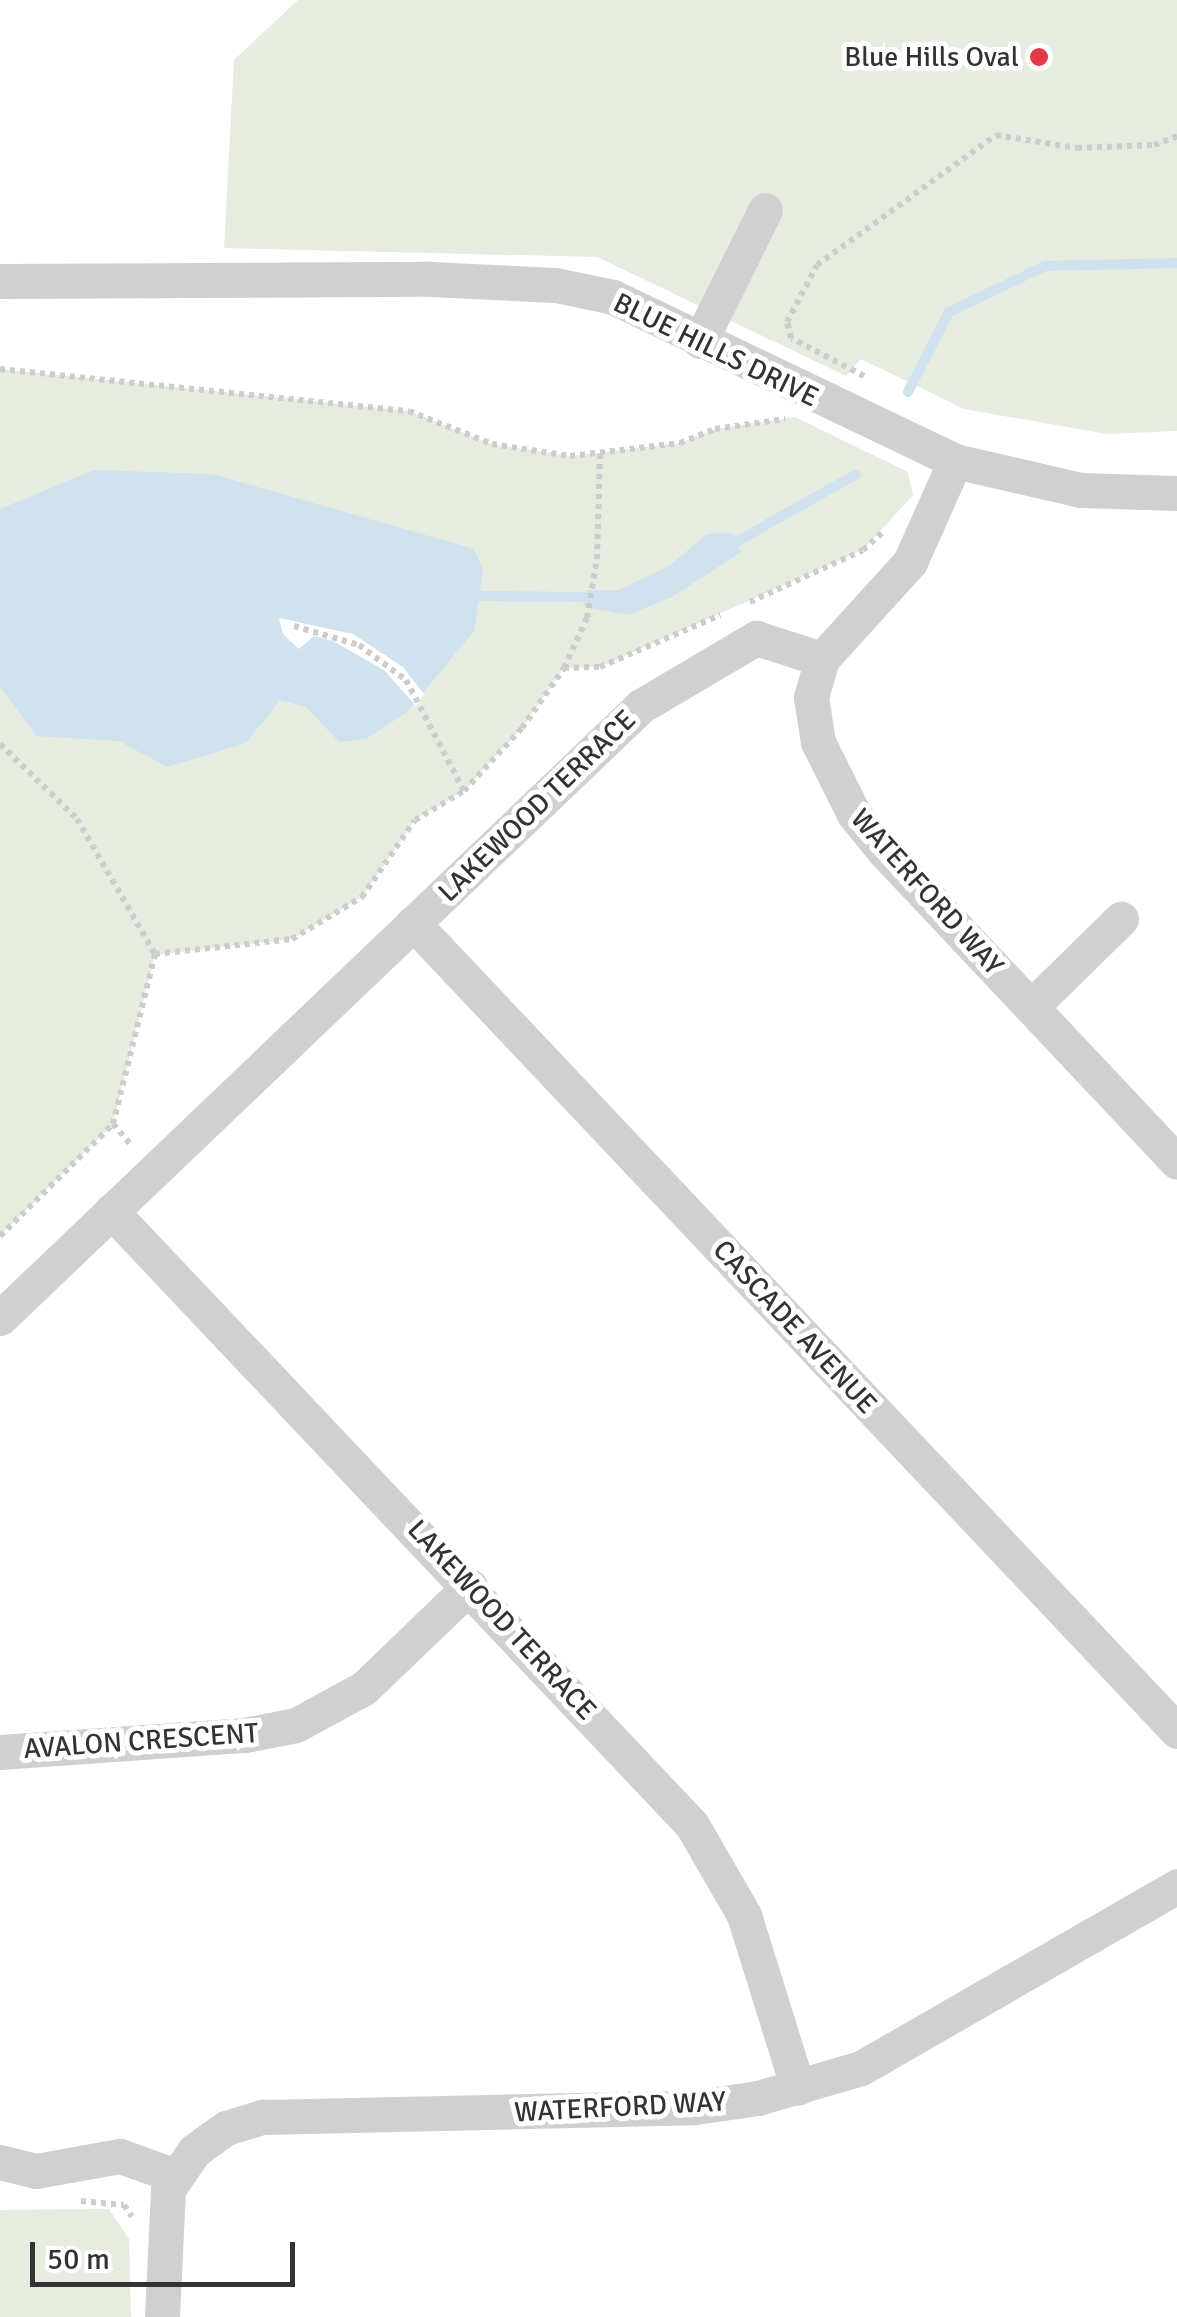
<!DOCTYPE html>
<html>
<head>
<meta charset="utf-8">
<style>
	body { margin:0 }
	#map { position:relative; width:1177px; height:2317px; overflow:hidden; background:#fff; font-family:Signika,sans-serif }
	div>[style] { position:absolute }
	[style*='--x'] { left:calc(var(--x)*1px); top:calc(var(--y)*1px); width:calc(var(--w)*1px); rotate:calc(var(--a)*1deg) }
	.green>* { inset:0; background:#e6ecdf }
	.water>* { inset:0; background:#cfe2ee }
	.pier>* { inset:0; background:#fff }
	.stream>* { height:10px; margin:-5px; padding:0 5px; transform-origin:5px; border-radius:5px; background:#cfe2ee }
	.path>* { height:6px; margin-top:-3px; transform-origin:0; background:repeating-linear-gradient(90deg,#cdcdcd 0 5px,transparent 0 10px) }
	.minor>* { height:35px; margin:-17.5px; padding:0 17.5px; transform-origin:17.5px; border-radius:17.5px; background:#d0d0d0 }
	.dots>* { width:28px; height:28px; translate:-50% -50%; box-sizing:border-box; border:5px solid #fff; border-radius:50% }
	span { translate:-50% -50%; white-space:nowrap; text-align:center; line-height:1.15; -webkit-text-stroke:10px #fff; paint-order:stroke }
	.poi-label { font-size:28px; color:#333 }
	.right { translate:-100% -50%; text-align:right }
	.street-label { font-size:28px; color:#333 }
	.scale { position:absolute; left:30px; top:2242px; width:265px; height:45px; box-sizing:border-box; border:5px solid #333; border-top:0; padding-left:12px; font-size:30px; line-height:35px; white-space:nowrap; color:#333; -webkit-text-stroke:8px #fff; paint-order:stroke }
</style>
</head>
<body>
<div id="map">
	<div class="green">
		<div style="clip-path:polygon(298px 0,1177px 0,1177px 431px,1107px 434px,964px 409px,861px 359px,846px 376px,597px 257px,224px 248px,234px 60px)"></div>
		<div style="clip-path:polygon(0 369px,409px 411px,492px 444px,570px 456px,680px 443px,715px 429px,795px 417px,908px 472px,913px 495px,863px 550px,600px 667px,564px 668px,522px 728px,464px 791px,415px 820px,362px 897px,292px 939px,155px 955px,113px 1124px,0 1236px)"></div>
		<div style="clip-path:polygon(109px 2209px,129px 2239px,131px 2317px,0 2317px,0 2210px)"></div>
	</div>
	<div class="water">
		<div style="clip-path:polygon(94px 470px,212px 474px,474px 549px,483px 570px,474px 631px,407px 712px,366px 739px,339px 742px,306px 707px,280px 700px,246px 743px,167px 767px,119px 741px,36px 736px,0 686px,0 509px)"></div>
		<div style="clip-path:polygon(732px 533px,741px 552px,672px 597px,627px 615px,583px 606px,587px 590px,619px 590px,669px 566px,707px 534px)"></div>
	</div>
	<div class="pier">
		<div style="clip-path:polygon(279px 618px,353px 634px,403px 667px,424px 694px,416px 706px,384px 670px,333px 641px,314px 636px,299px 649px,283px 634px)"></div>
	</div>
	<div class="stream">
		<div style="--x:908;--y:392;--w:90;--a:-62.9"></div>
		<div style="--x:949;--y:312;--w:106;--a:-25.6"></div>
		<div style="--x:1045;--y:266;--w:132;--a:-1.3"></div>
		<div style="--x:736;--y:542;--w:137;--a:-29.4"></div>
		<div style="--x:479;--y:596;--w:106;--a:0.5"></div>
	</div>
	<div class="path">
		<div style="--x:0;--y:369;--w:411;--a:5.9"></div>
		<div style="--x:409;--y:411;--w:89;--a:21.7"></div>
		<div style="--x:492;--y:444;--w:79;--a:8.7"></div>
		<div style="--x:570;--y:456;--w:111;--a:-6.7"></div>
		<div style="--x:680;--y:443;--w:38;--a:-22"></div>
		<div style="--x:715;--y:429;--w:71;--a:-8.1"></div>
		<div style="--x:864;--y:376;--w:82;--a:-152.5"></div>
		<div style="--x:791;--y:338;--w:16;--a:-104"></div>
		<div style="--x:787;--y:322;--w:64;--a:-62.2"></div>
		<div style="--x:817;--y:265;--w:221;--a:-36"></div>
		<div style="--x:996;--y:135;--w:82;--a:9.1"></div>
		<div style="--x:1077;--y:148;--w:77;--a:-2.2"></div>
		<div style="--x:1154;--y:145;--w:25;--a:-21"></div>
		<div style="--x:750;--y:602;--w:124;--a:-24.7"></div>
		<div style="--x:863;--y:550;--w:28;--a:-42"></div>
		<div style="--x:294;--y:626;--w:68;--a:16.3"></div>
		<div style="--x:359;--y:645;--w:59;--a:36.7"></div>
		<div style="--x:406;--y:680;--w:125;--a:62.4"></div>
		<div style="--x:564;--y:668;--w:55;--a:-65.3"></div>
		<div style="--x:587;--y:618;--w:60;--a:-80.4"></div>
		<div style="--x:597;--y:559;--w:105;--a:-88.4"></div>
		<div style="--x:0;--y:744;--w:107;--a:44.2"></div>
		<div style="--x:77;--y:819;--w:156;--a:60"></div>
		<div style="--x:113;--y:1124;--w:29;--a:49"></div>
		<div style="--x:0;--y:1236;--w:159;--a:-44.7"></div>
		<div style="--x:113;--y:1124;--w:175;--a:-76.1"></div>
		<div style="--x:155;--y:954;--w:138;--a:-6.2"></div>
		<div style="--x:292;--y:939;--w:82;--a:-31"></div>
		<div style="--x:362;--y:897;--w:93;--a:-55.5"></div>
		<div style="--x:415;--y:820;--w:57;--a:-30.6"></div>
		<div style="--x:464;--y:791;--w:86;--a:-47.4"></div>
		<div style="--x:522;--y:728;--w:73;--a:-55"></div>
		<div style="--x:564;--y:668;--w:36;--a:-2"></div>
		<div style="--x:600;--y:667;--w:131;--a:-23.4"></div>
		<div style="--x:81;--y:2201;--w:43;--a:5.3"></div>
		<div style="--x:124;--y:2205;--w:14;--a:56"></div>
	</div>
	<div class="minor">
		<div style="--x:0;--y:281;--w:430;--a:-0.3"></div>
		<div style="--x:430;--y:279;--w:126;--a:2.7"></div>
		<div style="--x:556;--y:285;--w:58;--a:11.9"></div>
		<div style="--x:613;--y:297;--w:379;--a:25.6"></div>
		<div style="--x:955;--y:461;--w:129;--a:13"></div>
		<div style="--x:1081;--y:490;--w:96;--a:1.8"></div>
		<div style="--x:700;--y:341;--w:146;--a:-63.6"></div>
		<div style="--x:955;--y:461;--w:111;--a:114"></div>
		<div style="--x:910;--y:562;--w:131;--a:132.2"></div>
		<div style="--x:822;--y:659;--w:40;--a:106"></div>
		<div style="--x:811;--y:697;--w:46;--a:81.2"></div>
		<div style="--x:818;--y:742;--w:80;--a:63.4"></div>
		<div style="--x:854;--y:814;--w:48;--a:51"></div>
		<div style="--x:884;--y:851;--w:427;--a:46.7"></div>
		<div style="--x:413;--y:923;--w:1112;--a:46.6"></div>
		<div style="--x:1031;--y:1007;--w:126;--a:-44.4"></div>
		<div style="--x:111;--y:1211;--w:845;--a:46.58"></div>
		<div style="--x:692;--y:1825;--w:104;--a:60"></div>
		<div style="--x:744;--y:1915;--w:181;--a:72.7"></div>
		<div style="--x:0;--y:1318;--w:886;--a:-43.67"></div>
		<div style="--x:641;--y:706;--w:134;--a:-30.6"></div>
		<div style="--x:756;--y:638;--w:69;--a:17.7"></div>
		<div style="--x:0;--y:1752;--w:246;--a:-4"></div>
		<div style="--x:245;--y:1735;--w:52;--a:-11.1"></div>
		<div style="--x:296;--y:1725;--w:77;--a:-28.6"></div>
		<div style="--x:364;--y:1688;--w:147;--a:-43.9"></div>
		<div style="--x:0;--y:2162;--w:37;--a:14"></div>
		<div style="--x:36;--y:2171;--w:85;--a:-10.1"></div>
		<div style="--x:120;--y:2156;--w:59;--a:19.7"></div>
		<div style="--x:162;--y:2317;--w:128;--a:-87.3"></div>
		<div style="--x:168;--y:2189;--w:46;--a:-55.6"></div>
		<div style="--x:194;--y:2151;--w:39;--a:-36"></div>
		<div style="--x:226;--y:2128;--w:39;--a:-17"></div>
		<div style="--x:263;--y:2117;--w:432;--a:-1.3"></div>
		<div style="--x:695;--y:2107;--w:64;--a:-8.1"></div>
		<div style="--x:758;--y:2098;--w:107;--a:-16.2"></div>
		<div style="--x:861;--y:2068;--w:365;--a:-29.9"></div>
	</div>
	<div class="dots">
		<div style="left:1039px;top:57px;background:#e63946"></div>
	</div>
	<div class="poi-label">
		<span class="right" style="left:1019px;top:57px">Blue Hills Oval</span>
	</div>
	<div class="street-label">
		<span style="left:716px;top:350px;rotate:26deg">BLUE HILLS DRIVE</span>
		<span style="left:537px;top:806px;rotate:-44deg">LAKEWOOD TERRACE</span>
		<span style="left:927px;top:892px;rotate:48deg">WATERFORD WAY</span>
		<span style="left:795px;top:1327px;rotate:47deg">CASCADE AVENUE</span>
		<span style="left:502px;top:1620px;rotate:47deg">LAKEWOOD TERRACE</span>
		<span style="left:141px;top:1741px;rotate:-4deg">AVALON CRESCENT</span>
		<span style="left:620px;top:2107px;rotate:-3deg">WATERFORD WAY</span>
	</div>
	<div class="scale">50 m</div>
</div>
</body>
</html>
